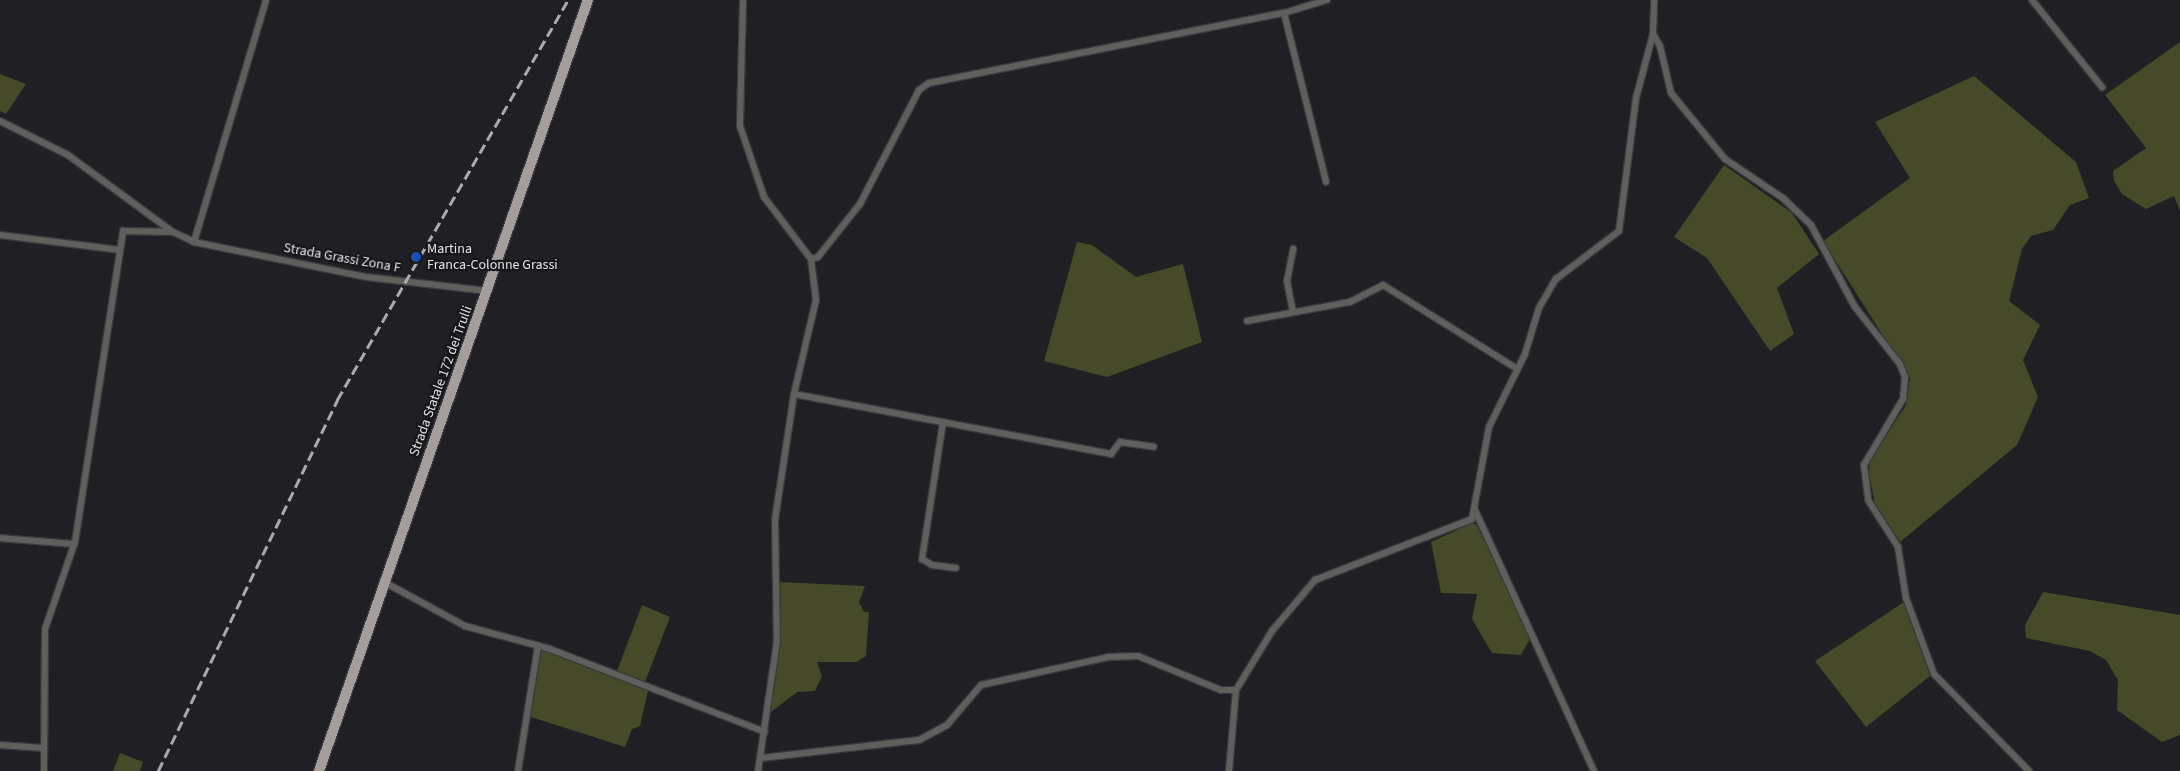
<!DOCTYPE html>
<html>
<head>
<meta charset="utf-8">
<style>
	body { margin:0 }
	#map { position:relative; width:2180px; height:771px; overflow:hidden; background:#201f23; font-family:"Source Sans 3",sans-serif }
	div>[style] { position:absolute }
	[style*='--x'] { left:calc(var(--x)*1px); top:calc(var(--y)*1px); width:calc(var(--w)*1px); rotate:calc(var(--a)*1deg) }
	.green>* { inset:0; background:#464a29 }
	.roads { filter:drop-shadow(1px 0 #3b3a3e) drop-shadow(-1px 0 #3b3a3e) drop-shadow(0 1px #3b3a3e) drop-shadow(0 -1px #3b3a3e) }
	.minor>* { height:6px; margin:-3px; padding:0 3px; transform-origin:3px; border-radius:3px; background:#615e5e }
	.primary>* { height:10px; margin:-5px; padding:0 5px; transform-origin:5px; border-radius:5px; background:#a39d9c }
	.rail>* { height:2.5px; margin-top:-1.25px; transform-origin:0; background:repeating-linear-gradient(90deg,#abaaad 0 10px,transparent 0 15px) }
	.dots>* { width:14px; height:14px; translate:-50% -50%; box-sizing:border-box; border:2px solid #17161a; border-radius:50% }
	span { translate:-50% -50%; white-space:nowrap; text-align:center; line-height:1.15; -webkit-text-stroke:4.5px #17161a; paint-order:stroke }
	.poi-label { font-size:14px; color:#e3e2e5 }
	.left { translate:0 -50%; text-align:left }
	.street-label { font-size:14px; color:#e3e2e5 }
</style>
</head>
<body>
<div id="map">
	<div class="green">
		<div style="clip-path:polygon(2180px 42px,2180px 211px,2174px 196px,2146px 209px,2122px 194px,2114px 181px,2113px 171px,2146px 148px,2105px 95px)"></div>
		<div style="clip-path:polygon(0 74px,26px 84px,6px 114px,0 111px)"></div>
		<div style="clip-path:polygon(1974px 76px,2076px 162px,2089px 198px,2070px 205px,2053px 230px,2031px 236px,2022px 249px,2009px 301px,2040px 325px,2023px 360px,2038px 397px,2017px 445px,1900px 542px,1875px 504px,1869px 474px,1870px 460px,1906px 405px,1910px 378px,1823px 241px,1910px 178px,1875px 122px)"></div>
		<div style="clip-path:polygon(1724px 165px,1792px 213px,1819px 254px,1777px 288px,1794px 334px,1770px 351px,1707px 258px,1674px 237px)"></div>
		<div style="clip-path:polygon(1077px 242px,1092px 245px,1136px 277px,1183px 264px,1202px 342px,1107px 377px,1044px 361px)"></div>
		<div style="clip-path:polygon(1472px 523px,1477px 525px,1531px 637px,1521px 655px,1492px 653px,1472px 619px,1477px 594px,1441px 593px,1431px 542px)"></div>
		<div style="clip-path:polygon(778px 582px,865px 586px,859px 602px,864px 612px,869px 612px,866px 656px,856px 662px,817px 662px,822px 676px,815px 691px,797px 692px,771px 712px)"></div>
		<div style="clip-path:polygon(2043px 592px,2180px 615px,2180px 735px,2162px 742px,2117px 710px,2118px 680px,2106px 660px,2090px 651px,2026px 638px,2025px 625px)"></div>
		<div style="clip-path:polygon(1904px 602px,1930px 676px,1866px 727px,1815px 661px)"></div>
		<div style="clip-path:polygon(642px 605px,670px 617px,645px 682px,648px 691px,640px 726px,632px 729px,625px 747px,528px 716px,541px 649px,617px 671px)"></div>
		<div style="clip-path:polygon(120px 753px,143px 762px,140px 771px,113px 771px)"></div>
	</div>
	<div class="roads">
		<div class="minor">
			<div style="--x:743;--y:0;--w:126;--a:91.4"></div>
			<div style="--x:740;--y:126;--w:75;--a:71.3"></div>
			<div style="--x:764;--y:197;--w:78;--a:52.8"></div>
			<div style="--x:811;--y:259;--w:41;--a:83"></div>
			<div style="--x:816;--y:300;--w:97;--a:103.2"></div>
			<div style="--x:794;--y:394;--w:127;--a:98.6"></div>
			<div style="--x:775;--y:520;--w:121;--a:89.1"></div>
			<div style="--x:777;--y:641;--w:131;--a:98.3"></div>
			<div style="--x:2032;--y:0;--w:112;--a:51.2"></div>
			<div style="--x:1284;--y:13;--w:174;--a:76"></div>
			<div style="--x:1653;--y:34;--w:14;--a:60"></div>
			<div style="--x:1660;--y:46;--w:48;--a:76.8"></div>
			<div style="--x:1671;--y:93;--w:85;--a:50.7"></div>
			<div style="--x:1725;--y:159;--w:71;--a:34.1"></div>
			<div style="--x:1784;--y:199;--w:37;--a:44"></div>
			<div style="--x:1811;--y:225;--w:93;--a:61.8"></div>
			<div style="--x:1855;--y:307;--w:73;--a:51.7"></div>
			<div style="--x:1900;--y:364;--w:14;--a:69"></div>
			<div style="--x:1905;--y:377;--w:22;--a:95"></div>
			<div style="--x:1903;--y:399;--w:77;--a:120.6"></div>
			<div style="--x:1864;--y:465;--w:35;--a:83"></div>
			<div style="--x:1868;--y:500;--w:56;--a:57.4"></div>
			<div style="--x:1898;--y:547;--w:52;--a:81.1"></div>
			<div style="--x:1906;--y:598;--w:81;--a:69.8"></div>
			<div style="--x:1934;--y:674;--w:136;--a:45.6"></div>
			<div style="--x:0;--y:121;--w:76;--a:26.6"></div>
			<div style="--x:68;--y:155;--w:130;--a:36.3"></div>
			<div style="--x:173;--y:232;--w:23;--a:25"></div>
			<div style="--x:194;--y:242;--w:176;--a:11.5"></div>
			<div style="--x:366;--y:277;--w:123;--a:6.5"></div>
			<div style="--x:0;--y:235;--w:121;--a:7.1"></div>
			<div style="--x:194;--y:242;--w:252;--a:-73.4"></div>
			<div style="--x:811;--y:259;--w:7;--a:-16"></div>
			<div style="--x:818;--y:257;--w:68;--a:-51.6"></div>
			<div style="--x:860;--y:204;--w:128;--a:-62.6"></div>
			<div style="--x:919;--y:90;--w:12;--a:-35"></div>
			<div style="--x:929;--y:83;--w:362;--a:-11.2"></div>
			<div style="--x:1284;--y:13;--w:45;--a:-16.8"></div>
			<div style="--x:1293;--y:312;--w:32;--a:-101"></div>
			<div style="--x:1287;--y:281;--w:33;--a:-79"></div>
			<div style="--x:1247;--y:321;--w:105;--a:-10.5"></div>
			<div style="--x:1350;--y:302;--w:37;--a:-27"></div>
			<div style="--x:1383;--y:285;--w:157;--a:32"></div>
			<div style="--x:794;--y:394;--w:323;--a:10.7"></div>
			<div style="--x:1111;--y:454;--w:15;--a:-53"></div>
			<div style="--x:1120;--y:442;--w:34;--a:8"></div>
			<div style="--x:943;--y:422;--w:139;--a:98.7"></div>
			<div style="--x:922;--y:559;--w:12;--a:31"></div>
			<div style="--x:932;--y:565;--w:24;--a:7"></div>
			<div style="--x:1475;--y:510;--w:287;--a:65.5"></div>
			<div style="--x:0;--y:538;--w:74;--a:4.6"></div>
			<div style="--x:384;--y:582;--w:92;--a:28.5"></div>
			<div style="--x:465;--y:626;--w:88;--a:15.1"></div>
			<div style="--x:550;--y:649;--w:230;--a:21.1"></div>
			<div style="--x:0;--y:745;--w:44;--a:3.9"></div>
			<div style="--x:761;--y:758;--w:159;--a:-6.5"></div>
			<div style="--x:919;--y:740;--w:32;--a:-28"></div>
			<div style="--x:947;--y:725;--w:52;--a:-49.6"></div>
			<div style="--x:981;--y:685;--w:130;--a:-12.4"></div>
			<div style="--x:1108;--y:657;--w:30;--a:-2"></div>
			<div style="--x:1138;--y:656;--w:90;--a:22.3"></div>
			<div style="--x:1221;--y:690;--w:15;--a:0"></div>
			<div style="--x:44;--y:771;--w:142;--a:-89.6"></div>
			<div style="--x:45;--y:629;--w:92;--a:-71"></div>
			<div style="--x:75;--y:542;--w:315;--a:-81.2"></div>
			<div style="--x:123;--y:231;--w:50;--a:1.1"></div>
			<div style="--x:518;--y:771;--w:127;--a:-80.9"></div>
			<div style="--x:1229;--y:771;--w:81;--a:-85.1"></div>
			<div style="--x:1236;--y:690;--w:69;--a:-58.6"></div>
			<div style="--x:1272;--y:631;--w:67;--a:-49.9"></div>
			<div style="--x:1315;--y:580;--w:168;--a:-21.2"></div>
			<div style="--x:1472;--y:519;--w:94;--a:-79.5"></div>
			<div style="--x:1489;--y:427;--w:81;--a:-63.7"></div>
			<div style="--x:1525;--y:354;--w:48;--a:-73.1"></div>
			<div style="--x:1539;--y:308;--w:34;--a:-60"></div>
			<div style="--x:1556;--y:279;--w:79;--a:-37.3"></div>
			<div style="--x:1619;--y:231;--w:134;--a:-82.7"></div>
			<div style="--x:1636;--y:98;--w:66;--a:-75.1"></div>
			<div style="--x:1653;--y:34;--w:34;--a:-88"></div>
		</div>
		<div class="primary">
			<div style="--x:319;--y:771;--w:817;--a:-70.77"></div>
		</div>
	</div>
	<div class="rail">
		<div style="--x:158;--y:771;--w:412;--a:-64.2"></div>
		<div style="--x:337;--y:400;--w:462;--a:-60"></div>
	</div>
	<div class="dots">
		<div style="left:416px;top:257px;background:#1a4fb4"></div>
	</div>
	<div class="poi-label">
		<span class="left" style="left:427px;top:257px">Martina<br>Franca-Colonne Grassi</span>
	</div>
	<div class="street-label">
		<span style="left:342px;top:258px;rotate:10deg">Strada Grassi Zona F</span>
		<span style="left:441px;top:381px;rotate:-70deg">Strada Statale 172 dei Trulli</span>
	</div>
</div>
</body>
</html>
